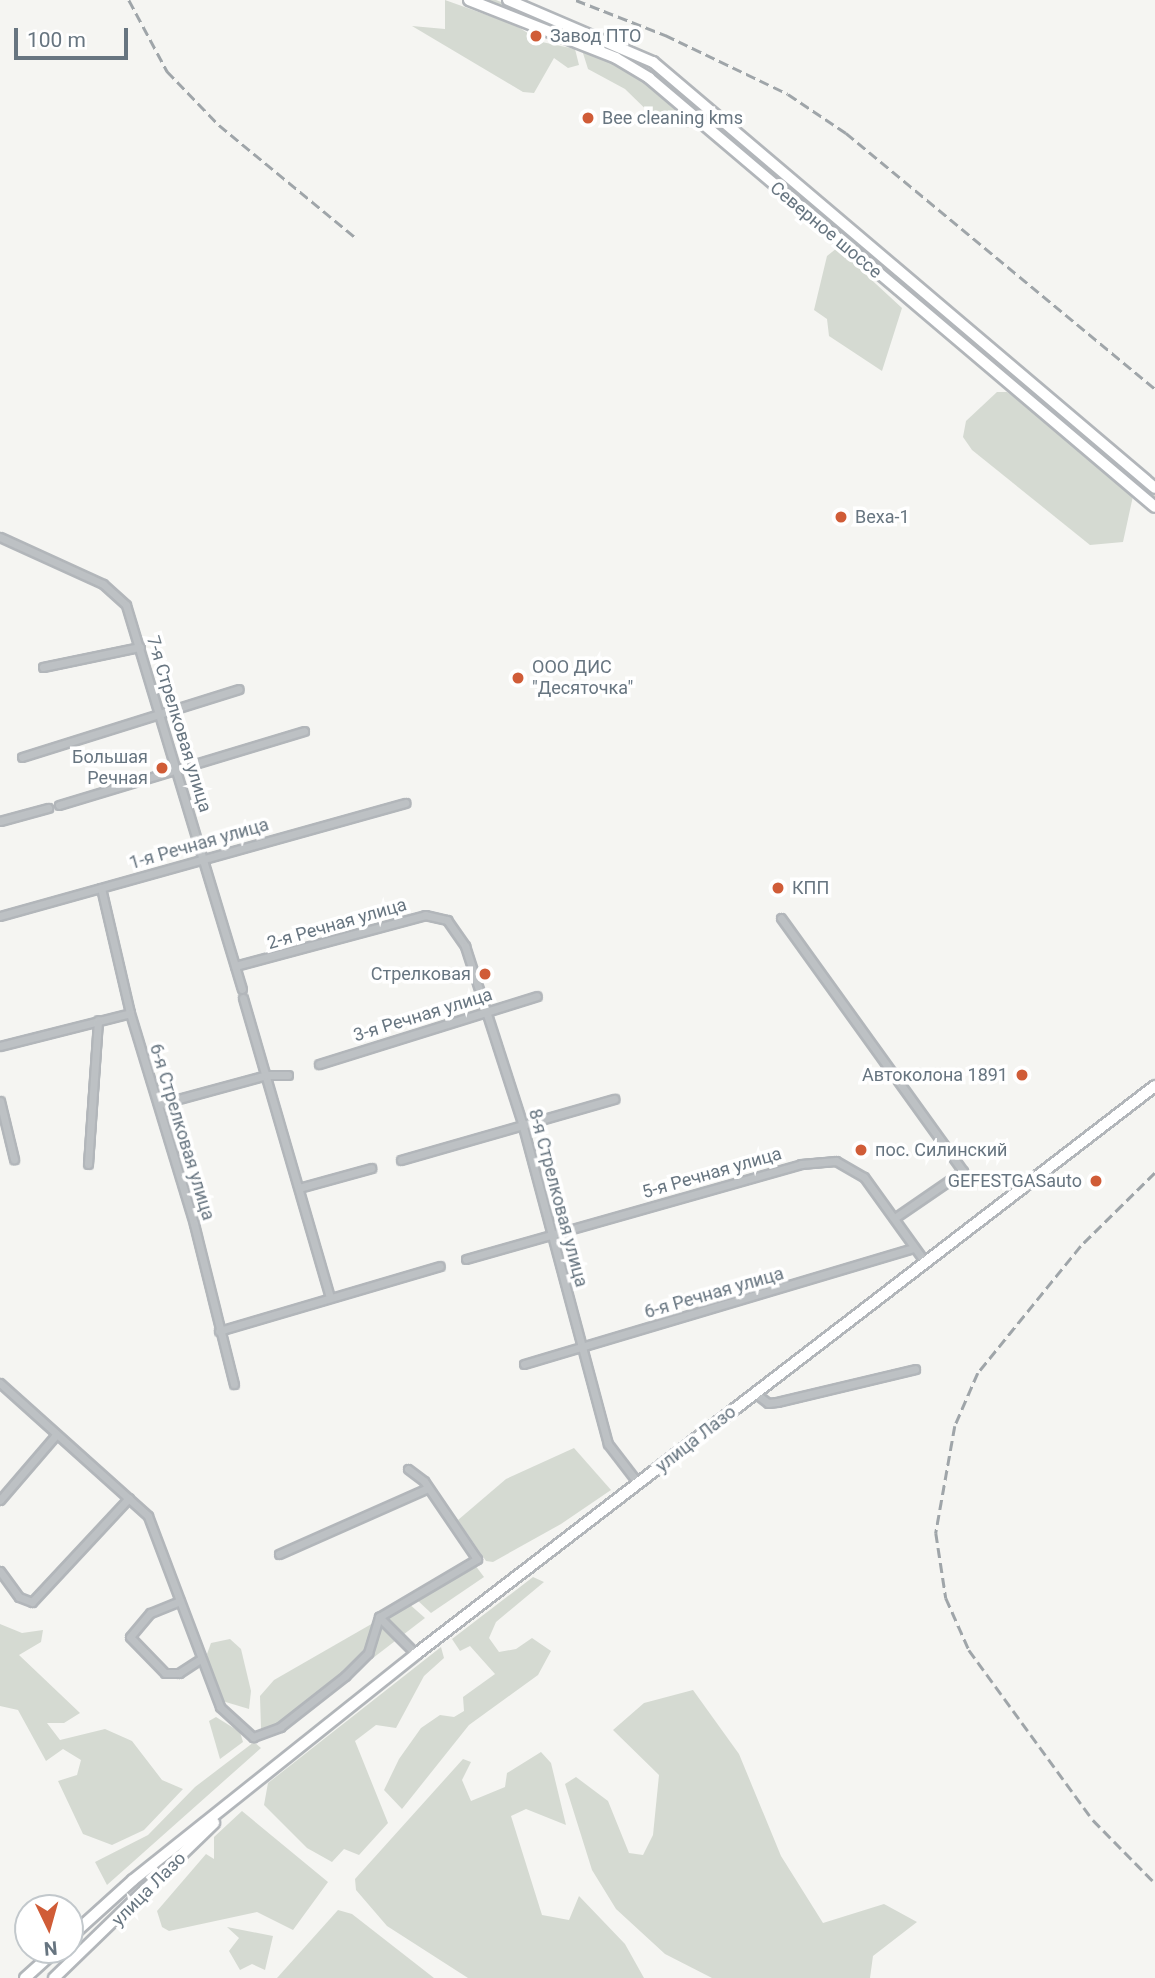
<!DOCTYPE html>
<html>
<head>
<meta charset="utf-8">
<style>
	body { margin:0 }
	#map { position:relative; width:1155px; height:1978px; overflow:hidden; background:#f5f5f2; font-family:Roboto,sans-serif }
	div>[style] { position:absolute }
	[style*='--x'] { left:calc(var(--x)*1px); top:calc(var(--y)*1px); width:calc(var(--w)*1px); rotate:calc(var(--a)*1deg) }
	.green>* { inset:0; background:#d5dad2 }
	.roads { filter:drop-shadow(2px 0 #b2b6ba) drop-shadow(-2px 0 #b2b6ba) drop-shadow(0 2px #b2b6ba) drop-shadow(0 -2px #b2b6ba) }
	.street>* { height:7px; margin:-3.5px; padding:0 3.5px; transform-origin:3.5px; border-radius:3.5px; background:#bdc1c4 }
	.secondary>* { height:10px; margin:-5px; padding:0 5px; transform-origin:5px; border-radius:5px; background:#fff }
	.rail>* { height:2.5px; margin-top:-1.25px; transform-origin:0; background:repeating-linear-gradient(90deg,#9fa5a9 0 10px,transparent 0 15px) }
	.dots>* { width:19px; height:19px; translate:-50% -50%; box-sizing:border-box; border:4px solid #fff; border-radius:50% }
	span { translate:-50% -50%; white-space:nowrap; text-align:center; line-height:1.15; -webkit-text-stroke:7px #fff; paint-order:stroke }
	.poi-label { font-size:18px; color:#677580 }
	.left { translate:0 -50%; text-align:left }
	.right { translate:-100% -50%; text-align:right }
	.street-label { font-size:18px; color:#677580 }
	.north { position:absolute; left:14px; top:1894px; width:70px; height:70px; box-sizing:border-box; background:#fff; border:2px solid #c2c8cc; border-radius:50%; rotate:175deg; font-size:19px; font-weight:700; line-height:28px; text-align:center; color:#677580 }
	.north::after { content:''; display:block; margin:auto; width:24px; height:32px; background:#d05c37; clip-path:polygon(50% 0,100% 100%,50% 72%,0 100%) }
	.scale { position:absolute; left:14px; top:28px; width:114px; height:32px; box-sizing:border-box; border:4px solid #677580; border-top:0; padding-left:9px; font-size:21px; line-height:24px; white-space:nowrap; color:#677580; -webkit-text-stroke:5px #fff; paint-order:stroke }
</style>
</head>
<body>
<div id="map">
	<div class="green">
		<div style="clip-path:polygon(445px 0,515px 25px,542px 42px,575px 49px,579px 65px,568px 68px,554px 58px,534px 93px,523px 92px,412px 26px,445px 29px)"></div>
		<div style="clip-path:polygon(481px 0,496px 0,630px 53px,695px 109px,631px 60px)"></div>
		<div style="clip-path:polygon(582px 50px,642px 77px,689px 119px,689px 128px,664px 127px,625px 89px,588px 69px)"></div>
		<div style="clip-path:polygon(713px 122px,912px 291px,912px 294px,709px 123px)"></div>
		<div style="clip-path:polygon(837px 248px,902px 308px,882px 371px,829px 336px,827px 319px,814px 310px,827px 256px)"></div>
		<div style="clip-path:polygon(924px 302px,1155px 495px,1155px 500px,921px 303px)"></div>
		<div style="clip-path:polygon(997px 392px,1007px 392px,1032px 410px,1133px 496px,1123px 542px,1090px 545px,972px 450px,963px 437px,966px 421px)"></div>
		<div style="clip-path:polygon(574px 1448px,611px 1490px,561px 1524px,493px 1562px,486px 1561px,458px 1520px,506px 1479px)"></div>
		<div style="clip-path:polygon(475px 1565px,484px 1577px,431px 1613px,416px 1599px)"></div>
		<div style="clip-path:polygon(533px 1577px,544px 1582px,496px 1622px,489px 1638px,499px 1652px,516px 1649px,532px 1638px,551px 1651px,538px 1675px,469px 1725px,402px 1809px,384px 1790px,399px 1759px,421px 1728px,440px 1715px,454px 1717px,464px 1711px,463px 1697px,495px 1674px,470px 1646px,460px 1651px,452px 1639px)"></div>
		<div style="clip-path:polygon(408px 1603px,425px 1618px,269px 1738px,261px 1729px,260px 1696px,274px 1680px)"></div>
		<div style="clip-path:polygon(0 1624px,22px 1633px,43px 1630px,41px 1642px,19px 1655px,80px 1713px,64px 1723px,47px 1723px,60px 1740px,105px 1729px,132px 1741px,162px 1780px,183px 1789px,144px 1830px,112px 1845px,83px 1834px,58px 1781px,77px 1775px,81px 1760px,63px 1749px,46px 1761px,18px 1710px,0 1706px)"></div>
		<div style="clip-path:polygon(230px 1639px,241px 1649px,251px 1691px,249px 1709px,219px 1700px,211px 1677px,207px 1654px,211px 1643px)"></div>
		<div style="clip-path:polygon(441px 1647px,444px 1658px,424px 1676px,396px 1728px,376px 1725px,355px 1741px,388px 1823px,359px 1855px,344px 1849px,332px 1862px,307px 1848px,264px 1805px,268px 1783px)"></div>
		<div style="clip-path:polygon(693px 1690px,739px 1754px,781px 1856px,823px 1923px,884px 1904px,917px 1922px,873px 1956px,870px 1978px,712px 1978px,665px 1954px,616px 1909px,592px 1870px,565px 1784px,576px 1777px,608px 1801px,629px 1853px,643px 1855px,653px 1835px,659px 1775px,613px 1730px,644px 1703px)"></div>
		<div style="clip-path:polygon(216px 1717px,240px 1732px,243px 1742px,220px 1759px,209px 1721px)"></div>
		<div style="clip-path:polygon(254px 1742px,261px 1748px,107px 1885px,95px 1862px,148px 1835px,195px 1787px)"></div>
		<div style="clip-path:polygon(541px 1752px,551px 1763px,566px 1825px,526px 1809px,511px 1816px,542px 1915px,569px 1920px,579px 1896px,625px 1944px,644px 1978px,468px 1978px,387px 1926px,356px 1890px,355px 1879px,463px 1759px,471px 1762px,462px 1780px,471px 1801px,505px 1787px,507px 1773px)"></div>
		<div style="clip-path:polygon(242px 1811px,328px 1882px,293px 1930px,257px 1912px,169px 1931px,162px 1927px,157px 1911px,206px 1854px,214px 1859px,214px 1837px)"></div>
		<div style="clip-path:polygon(338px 1910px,352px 1914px,434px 1978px,277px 1978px)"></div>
		<div style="clip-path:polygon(227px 1927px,273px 1936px,265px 1970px,252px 1964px,240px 1970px,229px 1951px,239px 1938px)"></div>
	</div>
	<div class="roads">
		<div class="street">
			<div style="--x:0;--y:537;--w:113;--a:24.5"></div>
			<div style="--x:103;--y:584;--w:31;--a:42"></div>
			<div style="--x:126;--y:605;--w:401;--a:73.2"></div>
			<div style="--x:43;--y:667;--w:99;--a:-11.7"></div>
			<div style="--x:22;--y:757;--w:227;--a:-17.4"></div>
			<div style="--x:59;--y:805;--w:256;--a:-16.8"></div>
			<div style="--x:0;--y:821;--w:50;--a:-15.2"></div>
			<div style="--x:101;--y:888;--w:128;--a:76.9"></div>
			<div style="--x:130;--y:1013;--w:220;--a:73.1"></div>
			<div style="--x:194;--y:1224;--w:165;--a:76"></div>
			<div style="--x:0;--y:916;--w:421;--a:-15.6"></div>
			<div style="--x:781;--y:918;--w:312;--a:54.3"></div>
			<div style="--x:963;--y:1171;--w:81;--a:145.5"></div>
			<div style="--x:235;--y:966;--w:197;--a:-15"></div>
			<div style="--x:425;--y:915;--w:23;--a:13"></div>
			<div style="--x:447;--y:920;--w:32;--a:55"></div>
			<div style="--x:465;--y:946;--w:186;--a:72.1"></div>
			<div style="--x:522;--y:1123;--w:332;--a:75"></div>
			<div style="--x:608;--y:1444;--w:49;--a:52.4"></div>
			<div style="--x:243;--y:998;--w:311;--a:73.8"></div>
			<div style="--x:0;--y:1046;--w:134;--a:-14.2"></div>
			<div style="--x:319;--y:1064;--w:228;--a:-17.3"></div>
			<div style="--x:0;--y:1101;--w:60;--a:76.4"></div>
			<div style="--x:160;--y:1104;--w:111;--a:-15.2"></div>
			<div style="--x:267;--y:1075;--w:21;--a:0"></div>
			<div style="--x:401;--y:1160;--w:222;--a:-16"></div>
			<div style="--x:88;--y:1164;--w:144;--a:-86"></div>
			<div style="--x:299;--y:1188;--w:75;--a:-15.5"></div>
			<div style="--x:466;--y:1259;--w:348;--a:-15.8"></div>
			<div style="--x:801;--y:1164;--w:35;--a:-5"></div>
			<div style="--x:836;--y:1161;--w:32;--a:30"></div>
			<div style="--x:864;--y:1177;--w:105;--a:54.3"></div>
			<div style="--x:219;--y:1331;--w:230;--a:-16.4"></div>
			<div style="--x:524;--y:1364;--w:405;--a:-16.6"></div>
			<div style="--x:0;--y:1383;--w:199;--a:41.9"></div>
			<div style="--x:148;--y:1516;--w:204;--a:69.3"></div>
			<div style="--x:220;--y:1707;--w:45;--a:42.3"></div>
			<div style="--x:253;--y:1737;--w:29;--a:-20"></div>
			<div style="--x:280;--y:1727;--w:83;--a:-38.1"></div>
			<div style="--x:345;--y:1676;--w:33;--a:-45"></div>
			<div style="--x:368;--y:1653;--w:38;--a:-73"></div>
			<div style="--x:379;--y:1617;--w:52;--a:45"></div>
			<div style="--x:755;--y:1393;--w:16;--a:38"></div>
			<div style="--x:768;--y:1403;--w:9;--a:-6"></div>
			<div style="--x:777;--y:1402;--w:142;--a:-13.4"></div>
			<div style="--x:0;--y:1500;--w:86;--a:-49.3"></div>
			<div style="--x:279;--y:1554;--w:163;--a:-23.9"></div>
			<div style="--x:0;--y:1571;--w:32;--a:54"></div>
			<div style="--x:19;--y:1597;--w:14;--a:21"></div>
			<div style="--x:32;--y:1602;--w:142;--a:-47"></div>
			<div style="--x:180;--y:1601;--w:32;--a:158"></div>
			<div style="--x:150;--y:1613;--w:31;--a:130"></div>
			<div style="--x:130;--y:1637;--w:50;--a:45.8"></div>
			<div style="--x:165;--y:1673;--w:14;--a:0"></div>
			<div style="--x:179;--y:1673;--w:24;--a:-33"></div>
			<div style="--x:379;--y:1617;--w:114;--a:-30.6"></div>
			<div style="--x:477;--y:1559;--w:94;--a:-124.2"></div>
			<div style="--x:424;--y:1481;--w:20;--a:-143"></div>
		</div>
		<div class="secondary">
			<div style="--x:469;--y:0;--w:158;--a:21.5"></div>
			<div style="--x:616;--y:58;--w:39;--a:31"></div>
			<div style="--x:649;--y:78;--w:663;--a:40.29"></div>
			<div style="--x:508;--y:0;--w:158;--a:23.2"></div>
			<div style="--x:653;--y:62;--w:658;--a:40.32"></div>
			<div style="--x:70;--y:1937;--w:85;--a:-42.1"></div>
			<div style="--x:133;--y:1880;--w:362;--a:-38.6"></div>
			<div style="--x:416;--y:1654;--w:932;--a:-37.55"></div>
			<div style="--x:25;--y:1978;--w:42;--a:-42.1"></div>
			<div style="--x:54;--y:1978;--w:223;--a:-44.1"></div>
		</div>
	</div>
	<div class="rail">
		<div style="--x:129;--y:0;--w:81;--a:61.8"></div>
		<div style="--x:167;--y:71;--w:75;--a:46.1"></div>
		<div style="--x:219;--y:125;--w:178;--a:39.5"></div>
		<div style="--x:576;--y:0;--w:96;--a:21.5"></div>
		<div style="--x:665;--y:35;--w:136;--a:25.6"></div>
		<div style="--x:788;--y:94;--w:70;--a:33.9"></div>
		<div style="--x:846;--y:133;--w:401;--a:39.6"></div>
		<div style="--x:1155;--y:1173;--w:104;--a:135.4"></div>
		<div style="--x:1081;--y:1246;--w:164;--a:129"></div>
		<div style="--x:978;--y:1373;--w:58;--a:113.5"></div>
		<div style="--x:955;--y:1426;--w:109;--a:100.1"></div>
		<div style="--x:936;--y:1533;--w:66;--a:81.3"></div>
		<div style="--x:946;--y:1598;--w:57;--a:66.1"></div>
		<div style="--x:969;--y:1650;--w:210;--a:53.9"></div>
		<div style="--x:1093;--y:1820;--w:88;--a:45.5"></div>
	</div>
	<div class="dots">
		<div style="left:536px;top:36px;background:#d05c37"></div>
		<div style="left:588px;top:118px;background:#d05c37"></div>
		<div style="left:841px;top:517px;background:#d05c37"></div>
		<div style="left:518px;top:678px;background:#d05c37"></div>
		<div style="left:162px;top:768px;background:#d05c37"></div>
		<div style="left:778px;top:888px;background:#d05c37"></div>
		<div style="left:485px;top:974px;background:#d05c37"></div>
		<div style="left:1022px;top:1075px;background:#d05c37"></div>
		<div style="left:861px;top:1150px;background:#d05c37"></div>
		<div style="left:1096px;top:1181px;background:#d05c37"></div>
	</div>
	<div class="poi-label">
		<span class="left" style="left:550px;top:36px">Завод ПТО</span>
		<span class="left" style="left:602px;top:118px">Bee cleaning kms</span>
		<span class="left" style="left:855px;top:517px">Веха-1</span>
		<span class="left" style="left:532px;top:678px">ООО ДИС<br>"Десяточка"</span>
		<span class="right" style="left:148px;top:768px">Большая<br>Речная</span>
		<span class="left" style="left:792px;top:888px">КПП</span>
		<span class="right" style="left:471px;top:974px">Стрелковая</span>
		<span class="right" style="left:1008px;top:1075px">Автоколона 1891</span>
		<span class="left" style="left:875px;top:1150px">пос. Силинский</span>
		<span class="right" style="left:1082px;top:1181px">GEFESTGASauto</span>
	</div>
	<div class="street-label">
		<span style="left:826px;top:230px;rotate:40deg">Северное шоссе</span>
		<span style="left:179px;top:724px;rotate:73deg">7-я Стрелковая улица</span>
		<span style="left:199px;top:844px;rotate:-16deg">1-я Речная улица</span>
		<span style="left:337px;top:924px;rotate:-16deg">2-я Речная улица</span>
		<span style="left:423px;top:1015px;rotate:-17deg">3-я Речная улица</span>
		<span style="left:182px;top:1132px;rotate:73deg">6-я Стрелковая улица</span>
		<span style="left:712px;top:1173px;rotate:-16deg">5-я Речная улица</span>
		<span style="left:558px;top:1198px;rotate:75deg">8-я Стрелковая улица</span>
		<span style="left:714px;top:1293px;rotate:-16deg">6-я Речная улица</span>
		<span style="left:696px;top:1439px;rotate:-38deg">улица Лазо</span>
		<span style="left:149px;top:1889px;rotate:-45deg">улица Лазо</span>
	</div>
	<div class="north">N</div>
	<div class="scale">100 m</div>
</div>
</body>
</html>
